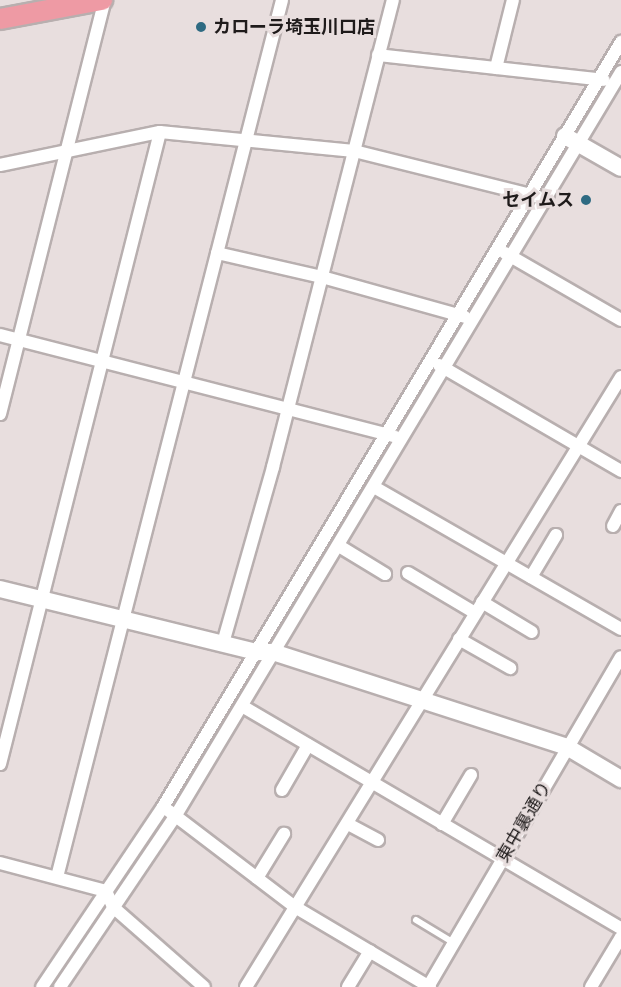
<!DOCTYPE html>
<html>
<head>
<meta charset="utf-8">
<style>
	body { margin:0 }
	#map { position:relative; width:621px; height:987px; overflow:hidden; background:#e8dede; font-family:Cabin,"Noto Sans JP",sans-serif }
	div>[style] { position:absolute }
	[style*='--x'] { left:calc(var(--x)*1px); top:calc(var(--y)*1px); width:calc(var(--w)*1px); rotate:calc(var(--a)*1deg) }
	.roads { filter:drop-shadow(2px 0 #b8afaf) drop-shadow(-2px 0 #b8afaf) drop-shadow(0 2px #b8afaf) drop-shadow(0 -2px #b8afaf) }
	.lane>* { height:6px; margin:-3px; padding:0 3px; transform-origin:3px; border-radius:3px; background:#fff }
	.street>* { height:12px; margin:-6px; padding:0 6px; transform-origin:6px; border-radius:6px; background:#fff }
	.secondary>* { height:16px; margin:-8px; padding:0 8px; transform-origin:8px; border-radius:8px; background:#fff }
	.primary>* { height:20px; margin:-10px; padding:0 10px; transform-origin:10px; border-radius:10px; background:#ee9aa4 }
	.dots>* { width:16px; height:16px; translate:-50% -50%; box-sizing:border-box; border:3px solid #e8dede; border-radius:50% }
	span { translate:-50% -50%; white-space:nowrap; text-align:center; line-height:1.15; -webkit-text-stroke:6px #e8dede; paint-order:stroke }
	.poi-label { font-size:18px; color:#1f1b1b; font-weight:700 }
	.left { translate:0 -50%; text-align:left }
	.right { translate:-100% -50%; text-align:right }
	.street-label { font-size:18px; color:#1f1b1b }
</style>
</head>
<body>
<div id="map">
	<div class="roads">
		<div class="lane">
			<div style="--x:416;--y:920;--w:44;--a:31.2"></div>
		</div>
		<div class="street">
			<div style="--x:378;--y:55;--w:227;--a:6.3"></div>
			<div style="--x:496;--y:68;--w:70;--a:-76"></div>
			<div style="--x:0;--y:165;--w:163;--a:-11.7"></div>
			<div style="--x:160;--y:132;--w:195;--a:5.6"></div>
			<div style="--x:354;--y:151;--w:190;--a:14"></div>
			<div style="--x:217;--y:253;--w:108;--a:12.9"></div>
			<div style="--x:322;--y:277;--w:148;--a:15.6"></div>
			<div style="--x:505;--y:253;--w:134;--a:30"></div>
			<div style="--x:0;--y:335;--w:407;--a:14.4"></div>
			<div style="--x:439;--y:365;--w:211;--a:30.2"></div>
			<div style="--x:0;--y:414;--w:427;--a:-75.8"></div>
			<div style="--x:374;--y:487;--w:285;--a:29.9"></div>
			<div style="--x:613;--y:526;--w:17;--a:-62"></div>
			<div style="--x:339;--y:546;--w:54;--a:31.3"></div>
			<div style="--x:408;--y:573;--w:78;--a:30.8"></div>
			<div style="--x:531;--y:577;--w:49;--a:-59.2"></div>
			<div style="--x:482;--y:602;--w:58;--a:31"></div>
			<div style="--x:459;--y:639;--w:59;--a:29.6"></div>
			<div style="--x:223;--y:643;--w:183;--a:-74.1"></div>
			<div style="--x:273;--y:467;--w:482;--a:-75.6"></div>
			<div style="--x:242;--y:706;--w:439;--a:30.4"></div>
			<div style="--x:0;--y:764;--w:652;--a:-75.79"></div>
			<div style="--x:282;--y:790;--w:52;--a:-60"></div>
			<div style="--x:169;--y:811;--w:158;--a:37.3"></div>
			<div style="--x:295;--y:907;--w:157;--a:30.7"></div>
			<div style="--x:348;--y:824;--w:34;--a:28"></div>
			<div style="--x:442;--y:824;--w:57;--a:-59.4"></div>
			<div style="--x:0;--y:863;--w:110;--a:14.8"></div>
			<div style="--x:106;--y:891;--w:17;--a:66"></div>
			<div style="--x:113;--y:907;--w:121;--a:41.3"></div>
			<div style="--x:57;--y:877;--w:905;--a:-75.61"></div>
			<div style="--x:257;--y:878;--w:52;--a:-58.5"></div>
			<div style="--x:42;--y:987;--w:217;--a:-56.1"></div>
			<div style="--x:163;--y:807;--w:892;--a:-59.09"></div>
			<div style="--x:60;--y:987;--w:207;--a:-56"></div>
			<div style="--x:176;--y:815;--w:866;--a:-59.08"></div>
			<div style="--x:246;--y:987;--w:716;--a:-58.42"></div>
			<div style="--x:348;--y:987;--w:42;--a:-58.6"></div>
			<div style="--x:428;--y:987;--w:382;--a:-59.7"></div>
			<div style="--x:591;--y:987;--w:58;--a:-59"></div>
		</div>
		<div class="secondary">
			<div style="--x:565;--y:136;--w:64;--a:29.7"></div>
			<div style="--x:0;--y:589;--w:265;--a:13.8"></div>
			<div style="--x:257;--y:652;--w:16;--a:0"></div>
			<div style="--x:273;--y:652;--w:309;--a:17.9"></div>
			<div style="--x:567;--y:747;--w:63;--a:30.7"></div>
		</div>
		<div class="primary">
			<div style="--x:0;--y:19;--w:104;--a:-10.6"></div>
		</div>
	</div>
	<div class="dots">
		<div style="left:201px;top:27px;background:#2e6a82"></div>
		<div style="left:586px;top:200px;background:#2e6a82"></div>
	</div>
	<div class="poi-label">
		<span class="left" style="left:213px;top:27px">カローラ埼玉川口店</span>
		<span class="right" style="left:574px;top:200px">セイムス</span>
	</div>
	<div class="street-label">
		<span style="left:524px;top:822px;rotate:-60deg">東中裏通り</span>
	</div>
</div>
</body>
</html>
